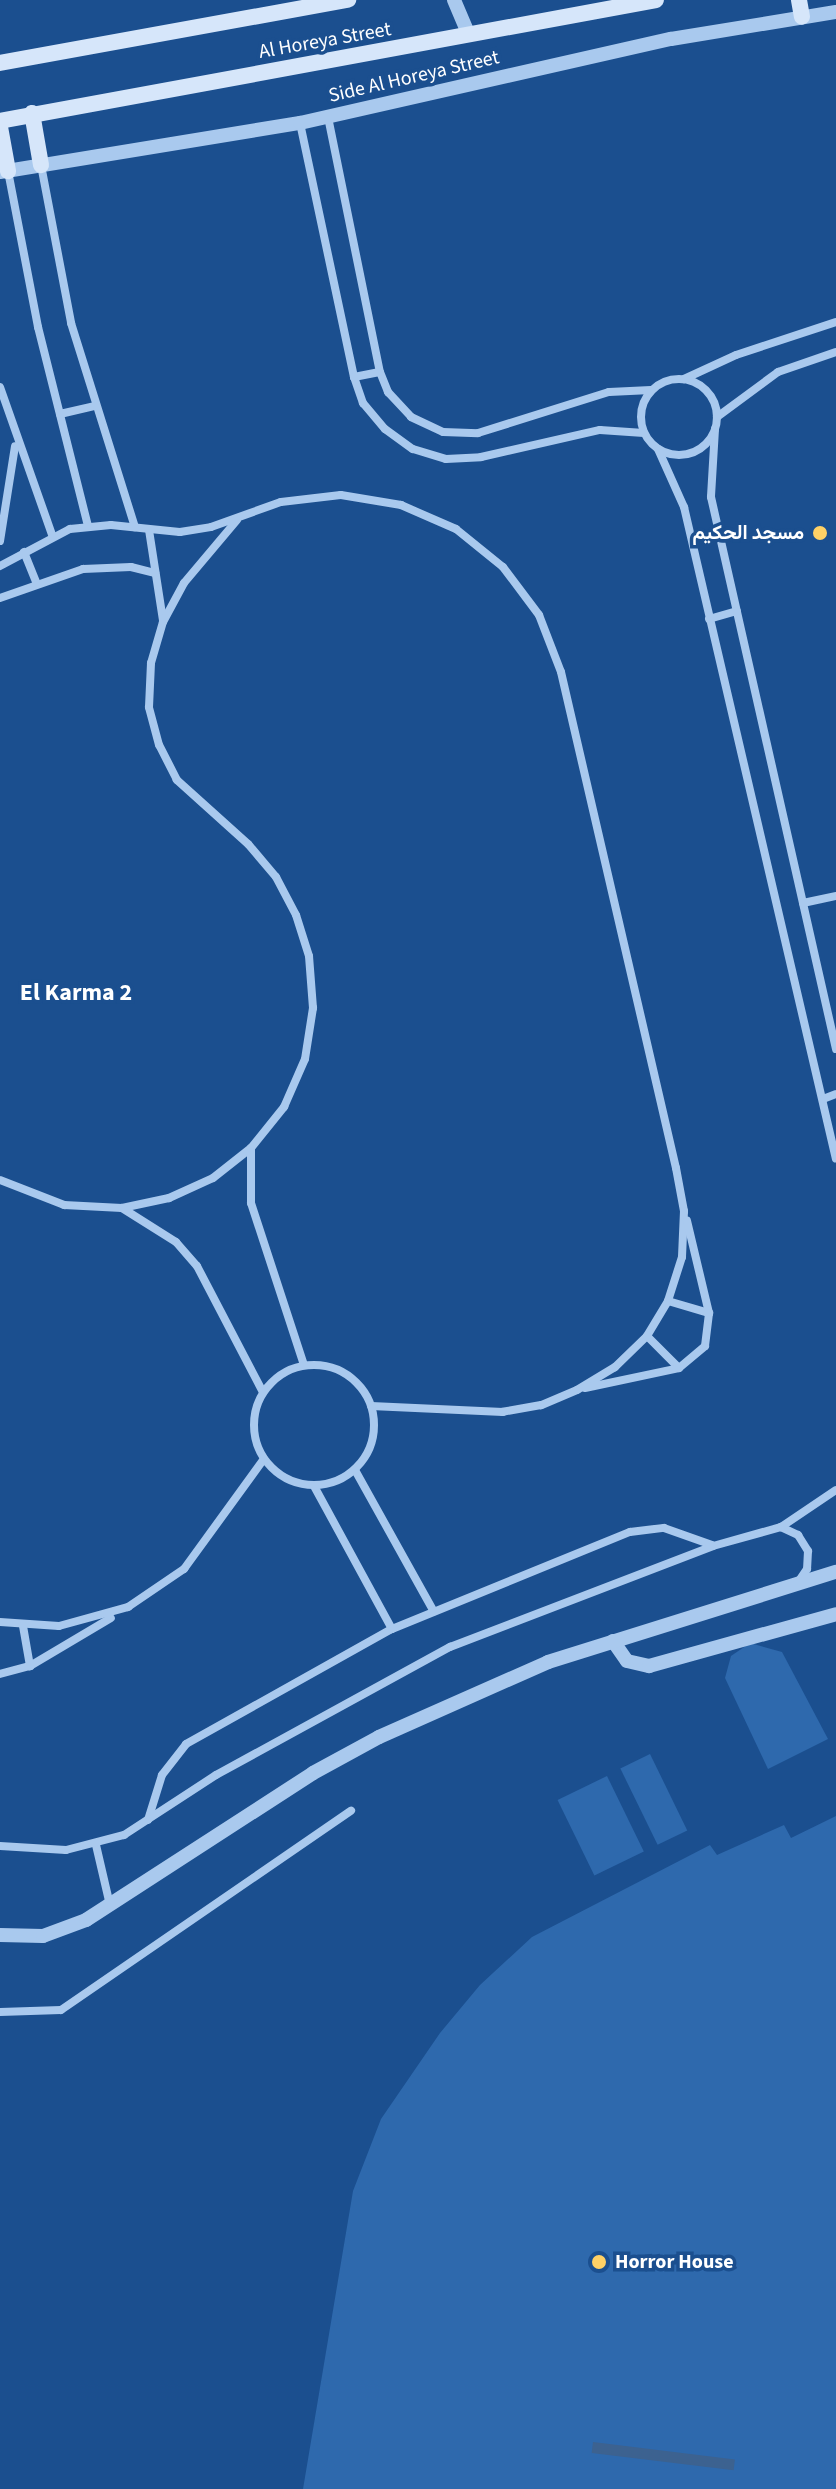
<!DOCTYPE html>
<html>
<head>
<meta charset="utf-8">
<style>
	body { margin:0 }
	#map { position:relative; width:836px; height:2489px; overflow:hidden; background:#1b4f8f; font-family:"Source Sans 3",Vazirmatn,sans-serif }
	div>[style] { position:absolute }
	[style*='--x'] { left:calc(var(--x)*1px); top:calc(var(--y)*1px); width:calc(var(--w)*1px); rotate:calc(var(--a)*1deg) }
	.green>* { inset:0; background:#2e69ad; transform-origin:0 0 }
	.water>* { inset:0; background:#3c6290; transform-origin:0 0 }
	.minor>* { height:8px; margin:-4px; padding:0 4px; transform-origin:4px; border-radius:4px; background:#a9c9ee }
	.minor>.ring { margin:-4px; padding:0; box-sizing:content-box; background:none; border:8px solid #a9c9ee; border-radius:50% }
	.tertiary>* { height:14px; margin:-7px; padding:0 7px; transform-origin:7px; border-radius:7px; background:#a9c9ee }
	.secondary>* { height:16px; margin:-8px; padding:0 8px; transform-origin:8px; border-radius:8px; background:#d6e6fa }
	.dots>* { width:22px; height:22px; translate:-50% -50%; box-sizing:border-box; border:4px solid #1b4f8f; border-radius:50% }
	span { translate:-50% -50%; white-space:nowrap; text-align:center; line-height:1.15; -webkit-text-stroke:7px #1b4f8f; paint-order:stroke }
	.street-label { font-size:20px; color:#fff }
	.poi-label { font-size:20px; color:#fff; font-weight:700 }
	.right { translate:-100% -50%; text-align:right }
	.left { translate:0 -50%; text-align:left }
	.quarter-label { font-size:24px; color:#fff; font-weight:700 }
</style>
</head>
<body>
<div id="map">
	<div class="green">
		<div style="clip-path:polygon(750px 1643px,782px 1652px,828px 1739px,768px 1769px,725px 1678px,731px 1656px)"></div>
		<div style="left:650px;top:1754px;width:85px;height:33px;rotate:64deg"></div>
		<div style="left:607px;top:1776px;width:84px;height:55px;rotate:64deg"></div>
		<div style="clip-path:polygon(836px 1816px,836px 2489px,303px 2489px,353px 2191px,381px 2119px,440px 2033px,480px 1985px,532px 1937px,710px 1845px,717px 1855px,784px 1825px,791px 1838px)"></div>
	</div>
	<div class="water">
		<div style="left:593px;top:2442px;width:143px;height:11px;rotate:7deg"></div>
	</div>
	<div class="minor">
		<div style="--x:328;--y:117;--w:260;--a:78.5"></div>
		<div style="--x:380;--y:372;--w:22;--a:68"></div>
		<div style="--x:388;--y:392;--w:34;--a:47"></div>
		<div style="--x:411;--y:417;--w:35;--a:25"></div>
		<div style="--x:443;--y:432;--w:35;--a:2"></div>
		<div style="--x:478;--y:433;--w:137;--a:-17.4"></div>
		<div style="--x:609;--y:392;--w:42;--a:-2.7"></div>
		<div style="--x:300;--y:123;--w:260;--a:78"></div>
		<div style="--x:354;--y:377;--w:28;--a:71"></div>
		<div style="--x:363;--y:403;--w:34;--a:50"></div>
		<div style="--x:385;--y:429;--w:34;--a:36"></div>
		<div style="--x:413;--y:449;--w:34;--a:17"></div>
		<div style="--x:446;--y:459;--w:35;--a:-3"></div>
		<div style="--x:481;--y:457;--w:122;--a:-12.8"></div>
		<div style="--x:600;--y:430;--w:44;--a:3.9"></div>
		<div style="--x:41;--y:165;--w:161;--a:79.2"></div>
		<div style="--x:71;--y:323;--w:214;--a:72.6"></div>
		<div style="--x:8;--y:171;--w:159;--a:79.1"></div>
		<div style="--x:38;--y:327;--w:205;--a:75.9"></div>
		<div style="--x:354;--y:377;--w:26;--a:-11"></div>
		<div class="ring" style="left:641px;top:379px;width:68px;height:68px"></div>
		<div style="--x:684;--y:379;--w:57;--a:-24.8"></div>
		<div style="--x:736;--y:355;--w:105;--a:-18.3"></div>
		<div style="--x:0;--y:387;--w:157;--a:70.6"></div>
		<div style="--x:60;--y:414;--w:35;--a:-13"></div>
		<div style="--x:717;--y:417;--w:76;--a:-36.4"></div>
		<div style="--x:778;--y:372;--w:61;--a:-19"></div>
		<div style="--x:715;--y:429;--w:68;--a:93.4"></div>
		<div style="--x:711;--y:497;--w:566;--a:77.24"></div>
		<div style="--x:658;--y:449;--w:64;--a:65.9"></div>
		<div style="--x:684;--y:507;--w:669;--a:76.88"></div>
		<div style="--x:149;--y:530;--w:91;--a:81.2"></div>
		<div style="--x:0;--y:541;--w:96;--a:-81"></div>
		<div style="--x:24;--y:552;--w:32;--a:68"></div>
		<div style="--x:0;--y:566;--w:79;--a:-27.9"></div>
		<div style="--x:70;--y:529;--w:41;--a:-5.6"></div>
		<div style="--x:111;--y:525;--w:69;--a:5.8"></div>
		<div style="--x:180;--y:532;--w:31;--a:-9"></div>
		<div style="--x:211;--y:527;--w:74;--a:-19.7"></div>
		<div style="--x:281;--y:502;--w:60;--a:-6.7"></div>
		<div style="--x:341;--y:495;--w:61;--a:9.5"></div>
		<div style="--x:401;--y:505;--w:60;--a:23.6"></div>
		<div style="--x:456;--y:529;--w:60;--a:39"></div>
		<div style="--x:503;--y:567;--w:60;--a:53.1"></div>
		<div style="--x:539;--y:615;--w:61;--a:68.9"></div>
		<div style="--x:561;--y:672;--w:509;--a:76.95"></div>
		<div style="--x:676;--y:1168;--w:44;--a:79.5"></div>
		<div style="--x:684;--y:1211;--w:46;--a:92.5"></div>
		<div style="--x:682;--y:1257;--w:46;--a:107.7"></div>
		<div style="--x:668;--y:1301;--w:41;--a:121"></div>
		<div style="--x:647;--y:1336;--w:45;--a:135.9"></div>
		<div style="--x:615;--y:1367;--w:44;--a:148.8"></div>
		<div style="--x:577;--y:1390;--w:39;--a:157"></div>
		<div style="--x:541;--y:1405;--w:39;--a:170"></div>
		<div style="--x:503;--y:1412;--w:132;--a:-177.4"></div>
		<div style="--x:0;--y:598;--w:88;--a:-19.3"></div>
		<div style="--x:83;--y:569;--w:48;--a:-2.4"></div>
		<div style="--x:131;--y:567;--w:25;--a:14"></div>
		<div style="--x:709;--y:619;--w:29;--a:-16"></div>
		<div style="--x:803;--y:903;--w:34;--a:-12"></div>
		<div style="--x:823;--y:1099;--w:14;--a:-21"></div>
		<div style="--x:251;--y:1148;--w:55;--a:90"></div>
		<div style="--x:251;--y:1203;--w:170;--a:71.9"></div>
		<div style="--x:0;--y:1180;--w:69;--a:21.3"></div>
		<div style="--x:64;--y:1205;--w:58;--a:3"></div>
		<div style="--x:122;--y:1208;--w:48;--a:-12"></div>
		<div style="--x:169;--y:1198;--w:48;--a:-24.4"></div>
		<div style="--x:213;--y:1178;--w:48;--a:-38.3"></div>
		<div style="--x:251;--y:1148;--w:53;--a:-51.2"></div>
		<div style="--x:284;--y:1107;--w:52;--a:-66.4"></div>
		<div style="--x:305;--y:1059;--w:52;--a:-81.1"></div>
		<div style="--x:313;--y:1008;--w:52;--a:-94.4"></div>
		<div style="--x:309;--y:956;--w:43;--a:-107.6"></div>
		<div style="--x:296;--y:915;--w:43;--a:-117.8"></div>
		<div style="--x:276;--y:877;--w:43;--a:-130.3"></div>
		<div style="--x:248;--y:844;--w:96;--a:-138"></div>
		<div style="--x:177;--y:780;--w:39;--a:-117"></div>
		<div style="--x:159;--y:745;--w:39;--a:-105"></div>
		<div style="--x:149;--y:707;--w:44;--a:-87.4"></div>
		<div style="--x:151;--y:663;--w:43;--a:-73.7"></div>
		<div style="--x:163;--y:622;--w:44;--a:-61.7"></div>
		<div style="--x:184;--y:583;--w:82;--a:-49.9"></div>
		<div style="--x:122;--y:1208;--w:64;--a:32.2"></div>
		<div style="--x:176;--y:1242;--w:32;--a:49"></div>
		<div style="--x:197;--y:1266;--w:142;--a:62.4"></div>
		<div style="--x:668;--y:1301;--w:43;--a:16.3"></div>
		<div style="--x:647;--y:1336;--w:45;--a:45"></div>
		<div class="ring" style="left:254px;top:1365px;width:112px;height:112px"></div>
		<div style="--x:585;--y:1388;--w:96;--a:-12"></div>
		<div style="--x:679;--y:1368;--w:34;--a:-40"></div>
		<div style="--x:705;--y:1346;--w:33;--a:-83"></div>
		<div style="--x:709;--y:1313;--w:95;--a:-103.4"></div>
		<div style="--x:355;--y:1470;--w:162;--a:60.9"></div>
		<div style="--x:314;--y:1486;--w:163;--a:61.4"></div>
		<div style="--x:781;--y:1527;--w:19;--a:25"></div>
		<div style="--x:798;--y:1535;--w:19;--a:58"></div>
		<div style="--x:808;--y:1551;--w:18;--a:93"></div>
		<div style="--x:807;--y:1569;--w:14;--a:124"></div>
		<div style="--x:0;--y:1622;--w:59;--a:3.9"></div>
		<div style="--x:59;--y:1626;--w:72;--a:-15.4"></div>
		<div style="--x:128;--y:1607;--w:68;--a:-34.2"></div>
		<div style="--x:184;--y:1569;--w:136;--a:-54"></div>
		<div style="--x:23;--y:1626;--w:41;--a:80.1"></div>
		<div style="--x:0;--y:1674;--w:31;--a:-15"></div>
		<div style="--x:30;--y:1666;--w:94;--a:-30.7"></div>
		<div style="--x:148;--y:1820;--w:47;--a:-72.7"></div>
		<div style="--x:162;--y:1775;--w:39;--a:-52"></div>
		<div style="--x:186;--y:1744;--w:236;--a:-29.2"></div>
		<div style="--x:392;--y:1629;--w:257;--a:-22.2"></div>
		<div style="--x:630;--y:1532;--w:34;--a:-7"></div>
		<div style="--x:664;--y:1528;--w:51;--a:19.5"></div>
		<div style="--x:96;--y:1845;--w:62;--a:76.9"></div>
		<div style="--x:0;--y:1846;--w:66;--a:3.5"></div>
		<div style="--x:66;--y:1850;--w:60;--a:-14.5"></div>
		<div style="--x:124;--y:1835;--w:110;--a:-33.1"></div>
		<div style="--x:216;--y:1775;--w:267;--a:-28.7"></div>
		<div style="--x:450;--y:1647;--w:282;--a:-21"></div>
		<div style="--x:713;--y:1546;--w:71;--a:-15.6"></div>
		<div style="--x:781;--y:1527;--w:66;--a:-33.9"></div>
		<div style="--x:0;--y:2012;--w:61;--a:-1.9"></div>
		<div style="--x:61;--y:2010;--w:352;--a:-34.5"></div>
	</div>
	<div class="tertiary">
		<div style="--x:454;--y:0;--w:38;--a:67"></div>
		<div style="--x:0;--y:172;--w:304;--a:-9.3"></div>
		<div style="--x:300;--y:123;--w:380;--a:-12.8"></div>
		<div style="--x:671;--y:39;--w:167;--a:-9.3"></div>
		<div style="--x:613;--y:1641;--w:24;--a:55"></div>
		<div style="--x:627;--y:1661;--w:23;--a:13"></div>
		<div style="--x:649;--y:1666;--w:194;--a:-15.5"></div>
		<div style="--x:0;--y:1935;--w:43;--a:1.3"></div>
		<div style="--x:43;--y:1936;--w:46;--a:-20.4"></div>
		<div style="--x:86;--y:1920;--w:270;--a:-32.9"></div>
		<div style="--x:313;--y:1773;--w:75;--a:-28.6"></div>
		<div style="--x:379;--y:1737;--w:185;--a:-23.9"></div>
		<div style="--x:548;--y:1662;--w:302;--a:-17.4"></div>
	</div>
	<div class="secondary">
		<div style="--x:799;--y:0;--w:17;--a:80"></div>
		<div style="--x:0;--y:63;--w:354;--a:-10.3"></div>
		<div style="--x:32;--y:113;--w:53;--a:80.2"></div>
		<div style="--x:0;--y:121;--w:667;--a:-10.45"></div>
		<div style="--x:0;--y:127;--w:45;--a:79.7"></div>
	</div>
	<div class="dots">
		<div style="left:820px;top:533px;background:#ffd166"></div>
		<div style="left:599px;top:2262px;background:#ffd166"></div>
	</div>
	<div class="street-label">
		<span style="left:325px;top:41px;rotate:-10deg">Al Horeya Street</span>
		<span style="left:414px;top:77px;rotate:-13deg">Side Al Horeya Street</span>
	</div>
	<div class="poi-label">
		<span class="right" style="left:804px;top:533px">مسجد الحكيم</span>
		<span class="left" style="left:615px;top:2262px">Horror House</span>
	</div>
	<div class="quarter-label">
		<span style="left:76px;top:993px">El Karma 2</span>
	</div>
</div>
</body>
</html>
